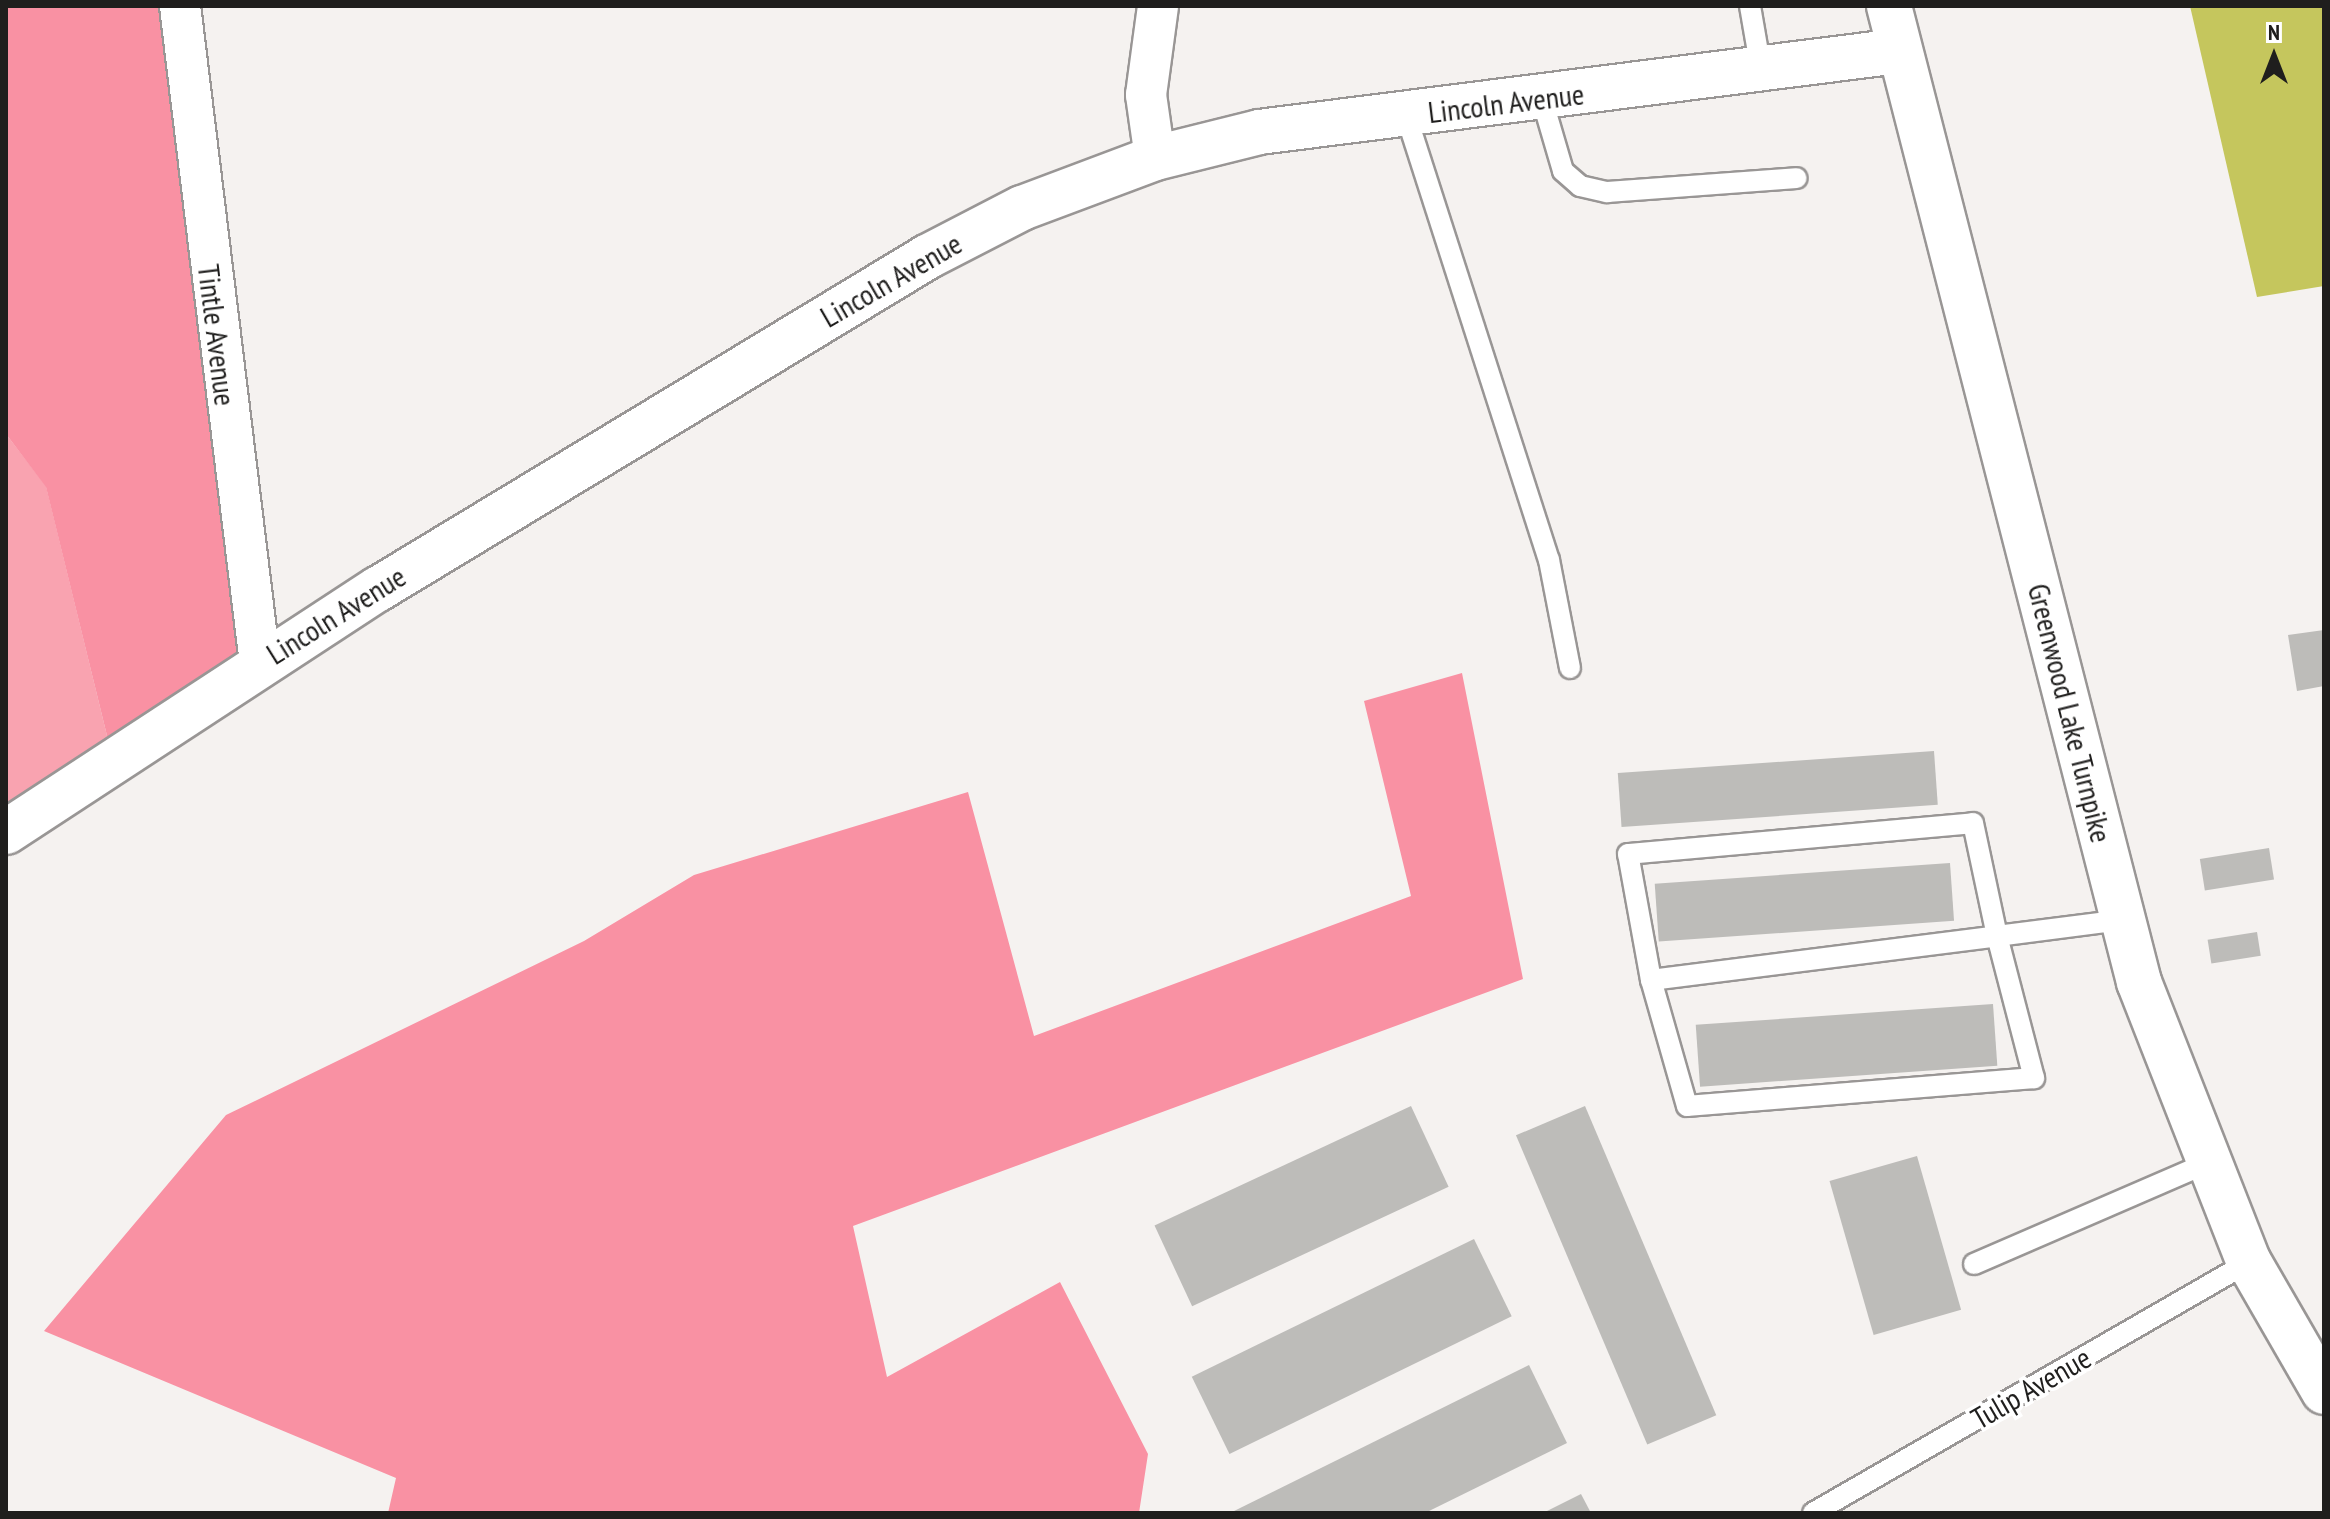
<!DOCTYPE html>
<html>
<head>
<meta charset="utf-8">
<style>
	body { margin:0 }
	#map { position:relative; width:2330px; height:1519px; overflow:hidden; background:#f5f2f0; font-family:"PT Sans Narrow",sans-serif }
	div>[style] { position:absolute }
	[style*='--x'] { left:calc(var(--x)*1px); top:calc(var(--y)*1px); width:calc(var(--w)*1px); rotate:calc(var(--a)*1deg) }
	.green>* { inset:0; background:#f9a3b0 }
	.forest>* { inset:0; background:#f991a3 }
	.water>* { inset:0; background:#c5c65d }
	.building>* { inset:0; background:#bdbcb9; transform-origin:0 0 }
	.roads { filter:drop-shadow(2px 0 #999695) drop-shadow(-2px 0 #999695) drop-shadow(0 2px #999695) drop-shadow(0 -2px #999695) }
	.lane>* { height:20px; margin:-10px; padding:0 10px; transform-origin:10px; border-radius:10px; background:#fff }
	.street>* { height:40px; margin:-20px; padding:0 20px; transform-origin:20px; border-radius:20px; background:#fff }
	.secondary>* { height:44px; margin:-22px; padding:0 22px; transform-origin:22px; border-radius:22px; background:#fff }
	span { translate:-50% -50%; white-space:nowrap; text-align:center; line-height:1.15; -webkit-text-stroke:7px #fff; paint-order:stroke }
	.street-label { font-size:30px; color:#1f1e1d }
	.frame { position:absolute; inset:0; border:8px solid #1f1e1d; pointer-events:none }
	.north { position:absolute; left:2234px; top:16px; width:80px; height:80px; -webkit-text-stroke:6px #fff; paint-order:stroke; rotate:0deg; font-size:22px; font-weight:700; line-height:32px; text-align:center; color:#1f1e1d }
	.north::after { content:''; display:block; margin:auto; width:28px; height:36px; background:#1f1e1d; clip-path:polygon(50% 0,100% 100%,50% 72%,0 100%) }
</style>
</head>
<body>
<div id="map">
	<div class="green">
		<div style="clip-path:polygon(6px 434px,46px 486px,111px 752px,6px 841px)"></div>
	</div>
	<div class="forest">
		<div style="clip-path:polygon(6px 6px,201px 6px,263px 655px,111px 752px,46px 487px,6px 434px)"></div>
		<div style="clip-path:polygon(1462px 673px,1523px 979px,853px 1226px,887px 1377px,1060px 1282px,1148px 1454px,1139px 1513px,388px 1513px,396px 1478px,44px 1331px,226px 1115px,584px 941px,694px 875px,968px 792px,1034px 1036px,1411px 896px,1364px 701px)"></div>
	</div>
	<div class="water">
		<div style="clip-path:polygon(2190px 6px,2324px 6px,2324px 286px,2257px 297px)"></div>
	</div>
	<div class="building">
		<div style="clip-path:polygon(2324px 630px,2324px 686px,2297px 691px,2288px 635px)"></div>
		<div style="left:1934px;top:751px;width:54px;height:317px;rotate:86deg"></div>
		<div style="left:2269px;top:848px;width:32px;height:70px;rotate:81deg"></div>
		<div style="left:1950px;top:863px;width:58px;height:296px;rotate:86deg"></div>
		<div style="left:2257px;top:932px;width:24px;height:50px;rotate:81deg"></div>
		<div style="left:1993px;top:1004px;width:62px;height:298px;rotate:86deg"></div>
		<div style="left:1411px;top:1106px;width:89px;height:283px;rotate:65deg"></div>
		<div style="left:1585px;top:1106px;width:336px;height:75px;rotate:67deg"></div>
		<div style="left:1917px;top:1156px;width:160px;height:91px;rotate:74deg"></div>
		<div style="left:1474px;top:1239px;width:86px;height:314px;rotate:64deg"></div>
		<div style="clip-path:polygon(1529px 1365px,1567px 1443px,1425px 1513px,1230px 1513px)"></div>
		<div style="clip-path:polygon(1581px 1494px,1591px 1513px,1543px 1513px)"></div>
	</div>
	<div class="roads">
		<div class="lane">
			<div style="--x:1750;--y:6;--w:65;--a:80.2"></div>
			<div style="--x:1542;--y:99;--w:75;--a:73.7"></div>
			<div style="--x:1563;--y:171;--w:23;--a:41"></div>
			<div style="--x:1580;--y:186;--w:28;--a:13"></div>
			<div style="--x:1607;--y:192;--w:190;--a:-4.2"></div>
			<div style="--x:1406;--y:115;--w:467;--a:72.2"></div>
			<div style="--x:1549;--y:560;--w:110;--a:79"></div>
			<div style="--x:1651;--y:980;--w:349;--a:-7.2"></div>
			<div style="--x:1997;--y:936;--w:147;--a:75.4"></div>
			<div style="--x:2034;--y:1078;--w:348;--a:175.4"></div>
			<div style="--x:1687;--y:1106;--w:131;--a:-105.9"></div>
			<div style="--x:1651;--y:980;--w:128;--a:-100.3"></div>
			<div style="--x:1628;--y:854;--w:346;--a:-5.1"></div>
			<div style="--x:1973;--y:823;--w:116;--a:78"></div>
			<div style="--x:1997;--y:936;--w:126;--a:-7.3"></div>
			<div style="--x:1974;--y:1264;--w:254;--a:-23.4"></div>
			<div style="--x:1813;--y:1513;--w:503;--a:-29.93"></div>
		</div>
		<div class="street">
			<div style="--x:180;--y:6;--w:662;--a:83.06"></div>
			<div style="--x:1155;--y:158;--w:64;--a:-98.1"></div>
			<div style="--x:1146;--y:95;--w:90;--a:-82.3"></div>
		</div>
		<div class="secondary">
			<div style="--x:1889;--y:6;--w:1008;--a:75.63"></div>
			<div style="--x:2139;--y:982;--w:301;--a:68.6"></div>
			<div style="--x:2249;--y:1262;--w:150;--a:60"></div>
			<div style="--x:6;--y:832;--w:444;--a:-33.2"></div>
			<div style="--x:378;--y:589;--w:642;--a:-31.16"></div>
			<div style="--x:927;--y:257;--w:107;--a:-27.3"></div>
			<div style="--x:1022;--y:208;--w:142;--a:-20.6"></div>
			<div style="--x:1155;--y:158;--w:107;--a:-14"></div>
			<div style="--x:1259;--y:132;--w:644;--a:-7.22"></div>
		</div>
	</div>
	<div class="street-label">
		<span style="left:1506px;top:103px;rotate:-7deg">Lincoln Avenue</span>
		<span style="left:891px;top:280px;rotate:-30deg">Lincoln Avenue</span>
		<span style="left:217px;top:335px;rotate:83deg">Tintle Avenue</span>
		<span style="left:336px;top:615px;rotate:-32deg">Lincoln Avenue</span>
		<span style="left:2070px;top:713px;rotate:76deg">Greenwood Lake Turnpike</span>
		<span style="left:2031px;top:1388px;rotate:-30deg">Tulip Avenue</span>
	</div>
	<div class="frame"></div>
	<div class="north">N</div>
</div>
</body>
</html>
